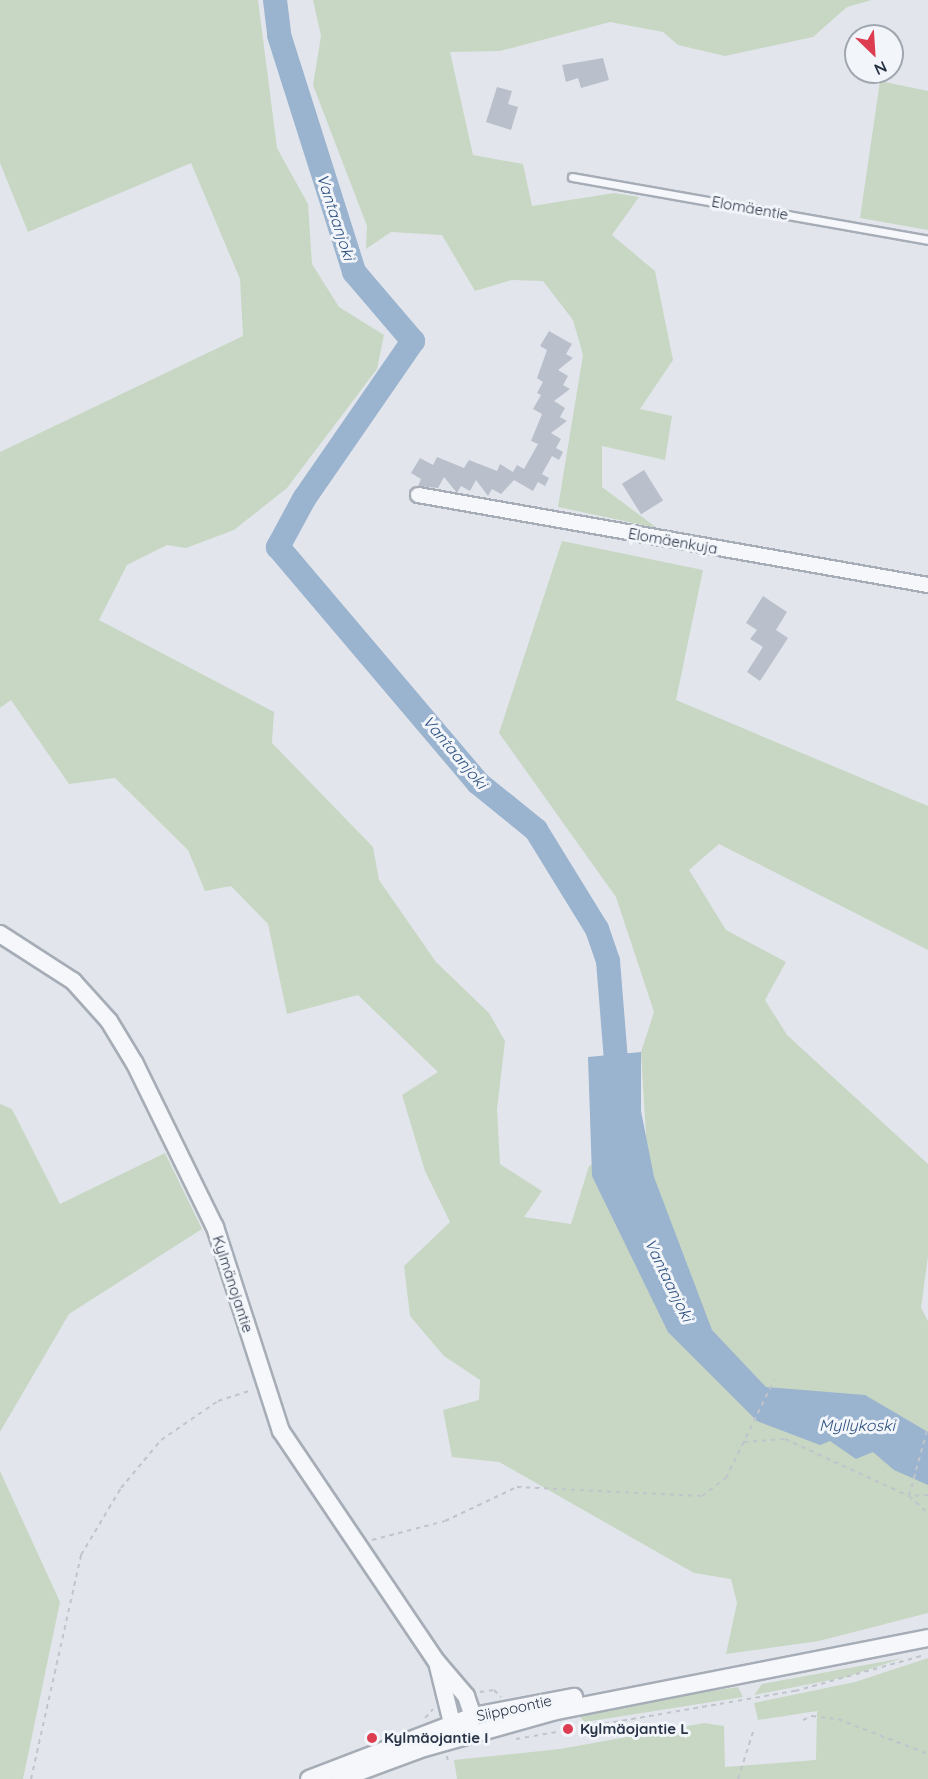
<!DOCTYPE html>
<html>
<head>
<meta charset="utf-8">
<style>
	body { margin:0 }
	#map { position:relative; width:928px; height:1779px; overflow:hidden; background:#e2e6ec; font-family:Quicksand,sans-serif }
	div>[style] { position:absolute }
	[style*='--x'] { left:calc(var(--x)*1px); top:calc(var(--y)*1px); width:calc(var(--w)*1px); rotate:calc(var(--a)*1deg) }
	.green>* { inset:0; background:#c7d7c3 }
	.water>* { inset:0; background:#9ab3cf }
	.river>* { height:24px; margin:-12px; padding:0 12px; transform-origin:12px; border-radius:12px; background:#9ab3cf }
	.building>* { inset:0; background:#b9bfcb; transform-origin:0 0 }
	.path>* { height:2px; margin-top:-1px; transform-origin:0; background:repeating-linear-gradient(90deg,#c0c4cb 0 4.5px,transparent 0 9px) }
	.roads { filter:drop-shadow(2px 0 #a6adb7) drop-shadow(-2px 0 #a6adb7) drop-shadow(0 2px #a6adb7) drop-shadow(0 -2px #a6adb7) }
	.service>* { height:7px; margin:-3.5px; padding:0 3.5px; transform-origin:3.5px; border-radius:3.5px; background:#f6f7fa }
	.minor>* { height:14px; margin:-7px; padding:0 7px; transform-origin:7px; border-radius:7px; background:#f6f7fa }
	.tertiary>* { height:16px; margin:-8px; padding:0 8px; transform-origin:8px; border-radius:8px; background:#f6f7fa }
	.dots>* { width:16px; height:16px; translate:-50% -50%; box-sizing:border-box; border:3px solid #f2f5f9; border-radius:50% }
	span { translate:-50% -50%; white-space:nowrap; text-align:center; line-height:1.15; -webkit-text-stroke:6px #f2f5f9; paint-order:stroke }
	.street-label { font-size:15px; color:#283346 }
	.poi-label { font-size:15px; color:#283346; font-weight:700 }
	.left { translate:0 -50%; text-align:left }
	.water-label { font-size:16px; color:#2d507f; font-style:italic }
	.north { position:absolute; left:844px; top:24px; width:60px; height:60px; box-sizing:border-box; background:#f2f5f9; border:2px solid #a1a7b1; border-radius:50%; rotate:155deg; font-size:16px; font-weight:700; line-height:24px; text-align:center; color:#283346 }
	.north::after { content:''; display:block; margin:auto; width:21px; height:27px; background:#dd3c51; clip-path:polygon(50% 0,100% 100%,50% 72%,0 100%) }
</style>
</head>
<body>
<div id="map">
	<div class="green">
		<div style="clip-path:polygon(0 0,258px 0,277px 148px,308px 204px,312px 264px,339px 307px,384px 335px,377px 369px,287px 488px,234px 530px,186px 548px,167px 545px,127px 565px,99px 620px,274px 712px,272px 743px,373px 847px,379px 880px,436px 962px,489px 1013px,505px 1041px,497px 1109px,500px 1164px,542px 1191px,524px 1217px,571px 1224px,589px 1166px,646px 1135px,641px 1052px,654px 1012px,616px 897px,499px 733px,562px 541px,703px 570px,676px 700px,928px 806px,928px 950px,719px 844px,689px 870px,726px 930px,786px 962px,765px 1000px,787px 1035px,928px 1164px,928px 1256px,921px 1308px,928px 1321px,928px 1613px,819px 1641px,726px 1654px,737px 1603px,731px 1579px,694px 1573px,499px 1462px,452px 1457px,443px 1410px,479px 1400px,480px 1380px,444px 1356px,410px 1316px,404px 1266px,450px 1222px,425px 1171px,402px 1095px,438px 1072px,358px 995px,287px 1014px,268px 924px,231px 886px,205px 891px,188px 850px,115px 778px,69px 784px,11px 700px,0 708px,0 452px,243px 336px,240px 279px,191px 163px,28px 232px,0 163px)"></div>
		<div style="clip-path:polygon(313px 0,872px 0,847px 7px,813px 37px,725px 56px,678px 45px,663px 32px,610px 22px,500px 51px,450px 52px,473px 155px,523px 164px,532px 206px,614px 193px,639px 197px,612px 235px,655px 271px,673px 360px,640px 409px,672px 416px,665px 460px,602px 446px,602px 487px,657px 528px,558px 507px,583px 355px,573px 320px,543px 281px,512px 280px,475px 291px,442px 235px,391px 232px,366px 249px,367px 226px,313px 85px,321px 36px)"></div>
		<div style="clip-path:polygon(880px 81px,928px 91px,928px 230px,860px 218px)"></div>
		<div style="clip-path:polygon(0 1104px,12px 1109px,60px 1204px,165px 1153px,202px 1229px,69px 1314px,0 1432px)"></div>
		<div style="clip-path:polygon(0 1471px,60px 1602px,23px 1779px,0 1779px)"></div>
		<div style="clip-path:polygon(903px 1658px,846px 1677px,754px 1695px,762px 1684px)"></div>
		<div style="clip-path:polygon(928px 1658px,928px 1779px,457px 1779px,454px 1760px,560px 1749px,704px 1723px,724px 1726px,725px 1767px,816px 1760px,817px 1711px,758px 1720px,754px 1703px,855px 1682px)"></div>
		<div style="clip-path:polygon(738px 1687px,743px 1697px,585px 1722px,580px 1717px,603px 1707px)"></div>
	</div>
	<div class="water">
		<div style="clip-path:polygon(641px 1052px,641px 1111px,654px 1177px,712px 1330px,766px 1387px,865px 1395px,928px 1432px,928px 1485px,894px 1470px,873px 1452px,856px 1459px,830px 1441px,820px 1445px,757px 1421px,668px 1332px,592px 1176px,588px 1057px)"></div>
	</div>
	<div class="river">
		<div style="--x:275;--y:0;--w:35;--a:83"></div>
		<div style="--x:279;--y:35;--w:249;--a:72.4"></div>
		<div style="--x:354;--y:272;--w:91;--a:49.5"></div>
		<div style="--x:413;--y:341;--w:192;--a:124.6"></div>
		<div style="--x:304;--y:499;--w:55;--a:118.4"></div>
		<div style="--x:278;--y:547;--w:309;--a:49.7"></div>
		<div style="--x:478;--y:783;--w:75;--a:39"></div>
		<div style="--x:536;--y:830;--w:116;--a:58.4"></div>
		<div style="--x:597;--y:929;--w:34;--a:71"></div>
		<div style="--x:608;--y:961;--w:125;--a:85.4"></div>
	</div>
	<div class="building">
		<div style="clip-path:polygon(603px 58px,609px 80px,581px 88px,578px 78px,566px 82px,562px 65px)"></div>
		<div style="clip-path:polygon(497px 87px,512px 91px,508px 104px,518px 107px,511px 130px,486px 122px)"></div>
		<div style="clip-path:polygon(549px 331px,572px 344px,566px 354px,573px 358px,558px 370px,568px 376px,563px 385px,570px 389px,554px 401px,565px 408px,560px 417px,567px 421px,551px 433px,561px 439px,556px 448px,563px 452px,559px 460px,552px 456px,542px 474px,549px 478px,545px 486px,538px 482px,533px 491px,514px 480px,501px 494px,492px 489px,488px 496px,476px 480px,470px 491px,461px 486px,457px 493px,444px 477px,438px 488px,418px 486px,421px 479px,411px 473px,420px 458px,433px 465px,437px 457px,464px 468px,469px 460px,497px 471px,500px 464px,513px 472px,517px 465px,524px 469px,538px 444px,531px 441px,542px 414px,533px 409px,541px 395px,537px 393px,543px 382px,537px 378px,547px 350px,540px 346px)"></div>
		<div style="left:644px;top:470px;width:36px;height:26px;rotate:58deg"></div>
		<div style="clip-path:polygon(763px 596px,787px 612px,776px 630px,788px 638px,760px 681px,747px 672px,763px 647px,750px 639px,757px 630px,746px 623px)"></div>
	</div>
	<div class="path">
		<div style="--x:744;--y:1442;--w:41;--a:-4.2"></div>
		<div style="--x:785;--y:1439;--w:136;--a:24.7"></div>
		<div style="--x:909;--y:1496;--w:72;--a:-74.6"></div>
		<div style="--x:928;--y:1495;--w:19;--a:177"></div>
		<div style="--x:909;--y:1496;--w:25;--a:42"></div>
		<div style="--x:372;--y:1540;--w:75;--a:-14.6"></div>
		<div style="--x:445;--y:1521;--w:80;--a:-25.3"></div>
		<div style="--x:517;--y:1487;--w:185;--a:2.8"></div>
		<div style="--x:702;--y:1496;--w:30;--a:-37"></div>
		<div style="--x:726;--y:1478;--w:109;--a:-63.9"></div>
		<div style="--x:480;--y:1692;--w:14;--a:-8"></div>
		<div style="--x:494;--y:1690;--w:10;--a:45"></div>
		<div style="--x:425;--y:1718;--w:12;--a:-48"></div>
		<div style="--x:803;--y:1720;--w:10;--a:-24"></div>
		<div style="--x:812;--y:1716;--w:26;--a:7"></div>
		<div style="--x:838;--y:1719;--w:97;--a:21.3"></div>
		<div style="--x:516;--y:1739;--w:283;--a:-9.8"></div>
		<div style="--x:795;--y:1691;--w:131;--a:-15.5"></div>
		<div style="--x:447;--y:1756;--w:6;--a:81"></div>
		<div style="--x:31;--y:1779;--w:230;--a:-77.4"></div>
		<div style="--x:81;--y:1555;--w:78;--a:-59.2"></div>
		<div style="--x:121;--y:1488;--w:62;--a:-50.2"></div>
		<div style="--x:161;--y:1440;--w:69;--a:-34.4"></div>
		<div style="--x:218;--y:1401;--w:35;--a:-18"></div>
		<div style="--x:738;--y:1779;--w:52;--a:-72.3"></div>
	</div>
	<div class="roads">
		<div class="service">
			<div style="--x:572;--y:177;--w:362;--a:10"></div>
		</div>
		<div class="minor">
			<div style="--x:418;--y:495;--w:518;--a:10.01"></div>
		</div>
		<div class="tertiary">
			<div style="--x:0;--y:934;--w:87;--a:32.8"></div>
			<div style="--x:73;--y:981;--w:54;--a:48"></div>
			<div style="--x:109;--y:1021;--w:50;--a:58.8"></div>
			<div style="--x:135;--y:1064;--w:182;--a:63.9"></div>
			<div style="--x:215;--y:1227;--w:214;--a:72.1"></div>
			<div style="--x:281;--y:1431;--w:279;--a:56"></div>
			<div style="--x:437;--y:1662;--w:45;--a:49.5"></div>
			<div style="--x:466;--y:1696;--w:21;--a:71"></div>
			<div style="--x:473;--y:1716;--w:19;--a:108"></div>
			<div style="--x:437;--y:1662;--w:63;--a:76.2"></div>
			<div style="--x:452;--y:1723;--w:9;--a:36"></div>
			<div style="--x:309;--y:1779;--w:176;--a:-21"></div>
			<div style="--x:473;--y:1716;--w:103;--a:-10.7"></div>
			<div style="--x:340;--y:1779;--w:90;--a:-20.3"></div>
			<div style="--x:424;--y:1748;--w:137;--a:-15.7"></div>
			<div style="--x:556;--y:1711;--w:379;--a:-11.1"></div>
		</div>
	</div>
	<div class="dots">
		<div style="left:568px;top:1729px;background:#dd3c51"></div>
		<div style="left:372px;top:1738px;background:#dd3c51"></div>
	</div>
	<div class="street-label">
		<span style="left:750px;top:208px;rotate:10deg">Elomäentie</span>
		<span style="left:673px;top:541px;rotate:10deg">Elomäenkuja</span>
		<span style="left:233px;top:1284px;rotate:72deg">Kylmänojantie</span>
		<span style="left:514px;top:1708px;rotate:-12deg">Siippoontie</span>
	</div>
	<div class="poi-label">
		<span class="left" style="left:580px;top:1729px">Kylmäojantie L</span>
		<span class="left" style="left:384px;top:1738px">Kylmäojantie I</span>
	</div>
	<div class="water-label">
		<span style="left:336px;top:217px;rotate:72deg">Vantaanjoki</span>
		<span style="left:455px;top:752px;rotate:50deg">Vantaanjoki</span>
		<span style="left:669px;top:1280px;rotate:64deg">Vantaanjoki</span>
		<span style="left:857px;top:1425px">Myllykoski</span>
	</div>
	<div class="north">N</div>
</div>
</body>
</html>
